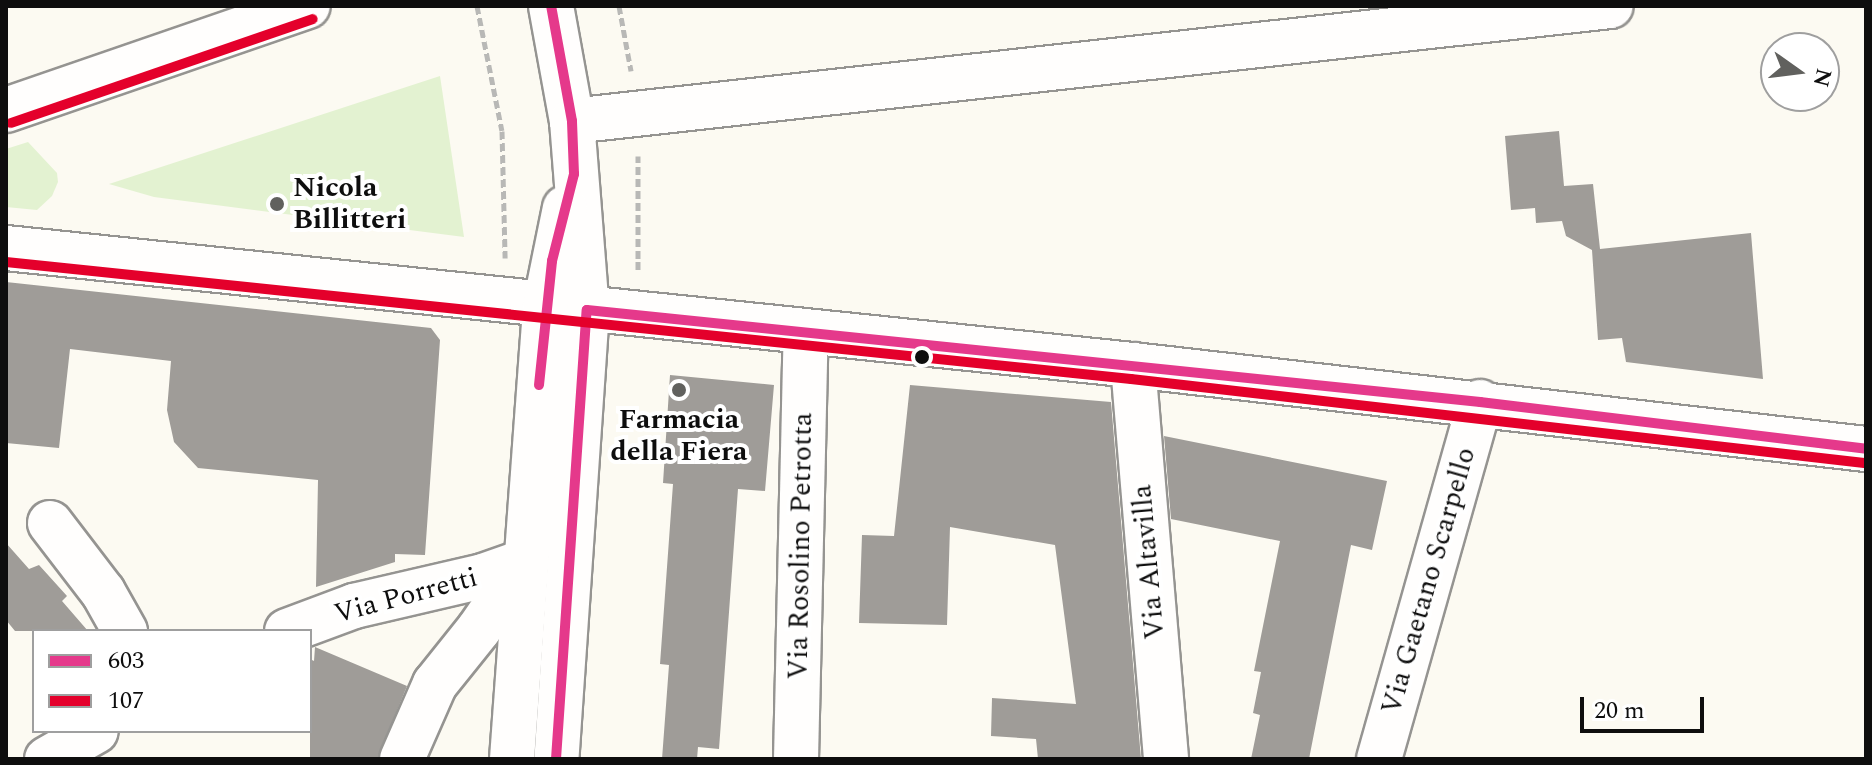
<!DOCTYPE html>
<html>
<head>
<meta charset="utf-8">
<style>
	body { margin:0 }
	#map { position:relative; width:1872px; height:765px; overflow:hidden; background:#fcfaf2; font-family:Spectral,serif }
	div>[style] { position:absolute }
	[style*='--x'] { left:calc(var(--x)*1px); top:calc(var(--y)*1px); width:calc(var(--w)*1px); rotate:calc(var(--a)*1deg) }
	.green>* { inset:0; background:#e3f2d1 }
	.building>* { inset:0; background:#9f9c98 }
	.path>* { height:5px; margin-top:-2.5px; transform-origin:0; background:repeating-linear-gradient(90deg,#b8b8b6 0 8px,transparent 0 12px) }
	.roads { filter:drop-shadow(2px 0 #959491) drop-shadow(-2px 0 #959491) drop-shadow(0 2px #959491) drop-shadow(0 -2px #959491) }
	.minor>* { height:44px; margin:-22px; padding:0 22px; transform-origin:22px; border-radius:22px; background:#fffefd }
	.bus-1>* { height:10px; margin:-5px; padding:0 5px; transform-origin:5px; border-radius:5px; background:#e5398b }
	.bus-2>* { height:10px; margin:-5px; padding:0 5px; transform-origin:5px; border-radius:5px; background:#e4002b }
	.dots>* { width:22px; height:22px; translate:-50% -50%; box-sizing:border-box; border:4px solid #fff; border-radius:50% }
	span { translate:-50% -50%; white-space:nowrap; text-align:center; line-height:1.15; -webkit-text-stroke:8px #fff; paint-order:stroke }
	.poi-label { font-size:28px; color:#0e0e0e; font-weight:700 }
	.left { translate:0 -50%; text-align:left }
	.street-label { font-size:28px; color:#0e0e0e }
	.frame { position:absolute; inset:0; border:8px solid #0e0e0e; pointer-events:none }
	.legend { position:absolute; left:32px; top:629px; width:280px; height:104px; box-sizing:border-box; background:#fff; border:2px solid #9f9f9f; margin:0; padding:10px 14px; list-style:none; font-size:24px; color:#0e0e0e }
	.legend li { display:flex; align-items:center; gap:16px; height:40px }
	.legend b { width:40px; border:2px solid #9f9f9f }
	.north { position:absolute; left:1760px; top:32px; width:80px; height:80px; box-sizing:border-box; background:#fff; border:2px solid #9f9f9f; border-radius:50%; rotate:104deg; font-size:22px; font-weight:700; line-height:32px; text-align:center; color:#0e0e0e }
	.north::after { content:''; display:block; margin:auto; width:28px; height:36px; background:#61615e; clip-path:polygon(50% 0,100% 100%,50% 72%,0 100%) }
	.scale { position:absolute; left:1580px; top:697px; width:124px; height:36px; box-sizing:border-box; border:4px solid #0e0e0e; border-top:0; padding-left:10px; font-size:24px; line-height:28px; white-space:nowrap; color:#0e0e0e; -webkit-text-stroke:6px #fff; paint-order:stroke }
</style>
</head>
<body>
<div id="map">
	<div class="green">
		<div style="clip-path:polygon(440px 76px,464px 237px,154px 197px,109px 184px)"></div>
		<div style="clip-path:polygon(28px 142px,57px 173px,58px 182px,52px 196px,37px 210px,6px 207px,6px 149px)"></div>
	</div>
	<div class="building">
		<div style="clip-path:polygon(1559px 131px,1564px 186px,1593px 184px,1600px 249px,1751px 233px,1763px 379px,1626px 362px,1622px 338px,1598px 340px,1592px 250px,1566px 236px,1562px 221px,1536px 223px,1535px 208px,1511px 210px,1505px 136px)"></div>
		<div style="clip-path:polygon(6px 282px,431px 328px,440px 340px,425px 555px,395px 554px,395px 562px,316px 587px,318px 480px,198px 468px,174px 442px,167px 410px,171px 361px,70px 349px,59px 448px,6px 443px)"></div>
		<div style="clip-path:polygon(670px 375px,774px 385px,765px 491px,738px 489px,719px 749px,698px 747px,697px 759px,662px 759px,669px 665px,660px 664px,673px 484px,663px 483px)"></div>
		<div style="clip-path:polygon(910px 385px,1111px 402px,1141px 759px,1038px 759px,1036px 739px,991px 736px,992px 698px,1076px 704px,1055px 545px,950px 527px,947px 625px,859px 623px,862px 535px,894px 536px)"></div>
		<div style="clip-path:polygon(1164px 436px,1387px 481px,1372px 550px,1351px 545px,1309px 759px,1251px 759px,1260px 715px,1253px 713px,1261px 672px,1254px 671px,1280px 541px,1171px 519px)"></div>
		<div style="clip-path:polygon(6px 543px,29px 569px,39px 565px,67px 596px,62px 601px,88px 631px,15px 631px,6px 620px)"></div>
		<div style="clip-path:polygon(315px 647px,407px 686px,377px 759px,310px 759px,310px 659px,314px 661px)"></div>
	</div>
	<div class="path">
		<div style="--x:477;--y:6;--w:127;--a:78.7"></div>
		<div style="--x:502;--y:131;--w:127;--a:88.6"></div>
		<div style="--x:619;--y:6;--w:66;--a:79.5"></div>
		<div style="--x:638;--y:270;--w:114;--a:-90"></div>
	</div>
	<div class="roads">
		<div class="minor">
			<div style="--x:551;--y:6;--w:117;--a:79.7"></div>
			<div style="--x:572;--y:121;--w:190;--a:85.5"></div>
			<div style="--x:587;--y:310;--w:450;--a:93.9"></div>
			<div style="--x:6;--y:110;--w:319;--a:-19"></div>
			<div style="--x:572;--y:121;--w:1045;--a:-6.32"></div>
			<div style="--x:6;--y:248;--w:1133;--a:5.93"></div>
			<div style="--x:1133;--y:365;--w:738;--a:6.54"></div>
			<div style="--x:1133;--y:365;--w:395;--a:85.2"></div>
			<div style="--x:50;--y:523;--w:87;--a:52.5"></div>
			<div style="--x:103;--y:592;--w:45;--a:60.6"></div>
			<div style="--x:287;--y:631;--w:72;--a:-20.5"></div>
			<div style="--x:354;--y:606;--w:132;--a:-13.1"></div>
			<div style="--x:483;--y:576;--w:46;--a:-19.2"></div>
			<div style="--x:47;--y:759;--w:56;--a:-29.7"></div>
			<div style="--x:402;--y:759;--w:82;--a:-66.3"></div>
			<div style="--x:435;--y:684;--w:70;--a:-51.3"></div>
			<div style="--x:479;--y:629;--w:81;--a:-55.5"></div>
			<div style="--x:512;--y:759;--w:454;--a:-85.8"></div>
			<div style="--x:545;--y:306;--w:100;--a:-78.5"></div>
			<div style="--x:796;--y:759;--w:427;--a:-88.7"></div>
			<div style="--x:1379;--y:759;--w:371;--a:-74.2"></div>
		</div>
	</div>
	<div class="bus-1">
		<div style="--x:539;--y:385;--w:125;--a:-84"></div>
		<div style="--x:552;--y:261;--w:90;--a:-75.8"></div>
		<div style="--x:574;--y:174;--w:53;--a:-92.2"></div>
		<div style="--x:572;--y:121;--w:117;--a:-100.3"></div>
		<div style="--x:556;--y:759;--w:450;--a:-86.1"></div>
		<div style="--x:587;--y:310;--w:898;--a:5.88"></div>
		<div style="--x:1480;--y:402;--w:389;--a:6.9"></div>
	</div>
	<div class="bus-2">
		<div style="--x:11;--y:123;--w:319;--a:-19"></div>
		<div style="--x:6;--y:262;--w:1131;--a:5.94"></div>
		<div style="--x:1131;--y:379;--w:738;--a:6.54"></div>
	</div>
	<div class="dots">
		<div style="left:277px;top:204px;background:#61615e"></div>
		<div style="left:922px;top:357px;background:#0e0e0e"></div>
		<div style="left:679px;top:390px;background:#61615e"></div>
	</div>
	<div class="poi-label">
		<span class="left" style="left:293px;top:204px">Nicola<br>Billitteri</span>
		<span style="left:679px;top:436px">Farmacia<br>della Fiera</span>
	</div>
	<div class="street-label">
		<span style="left:801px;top:546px;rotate:-89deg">Via Rosolino Petrotta</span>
		<span style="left:1149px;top:562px;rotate:-95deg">Via Altavilla</span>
		<span style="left:1429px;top:581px;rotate:-74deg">Via Gaetano Scarpello</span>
		<span style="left:406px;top:596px;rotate:-15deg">Via Porretti</span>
	</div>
	<div class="frame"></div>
	<ul class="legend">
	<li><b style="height:10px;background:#e5398b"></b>603</li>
	<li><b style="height:10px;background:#e4002b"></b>107</li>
	</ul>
	<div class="north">N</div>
	<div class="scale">20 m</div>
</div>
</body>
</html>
